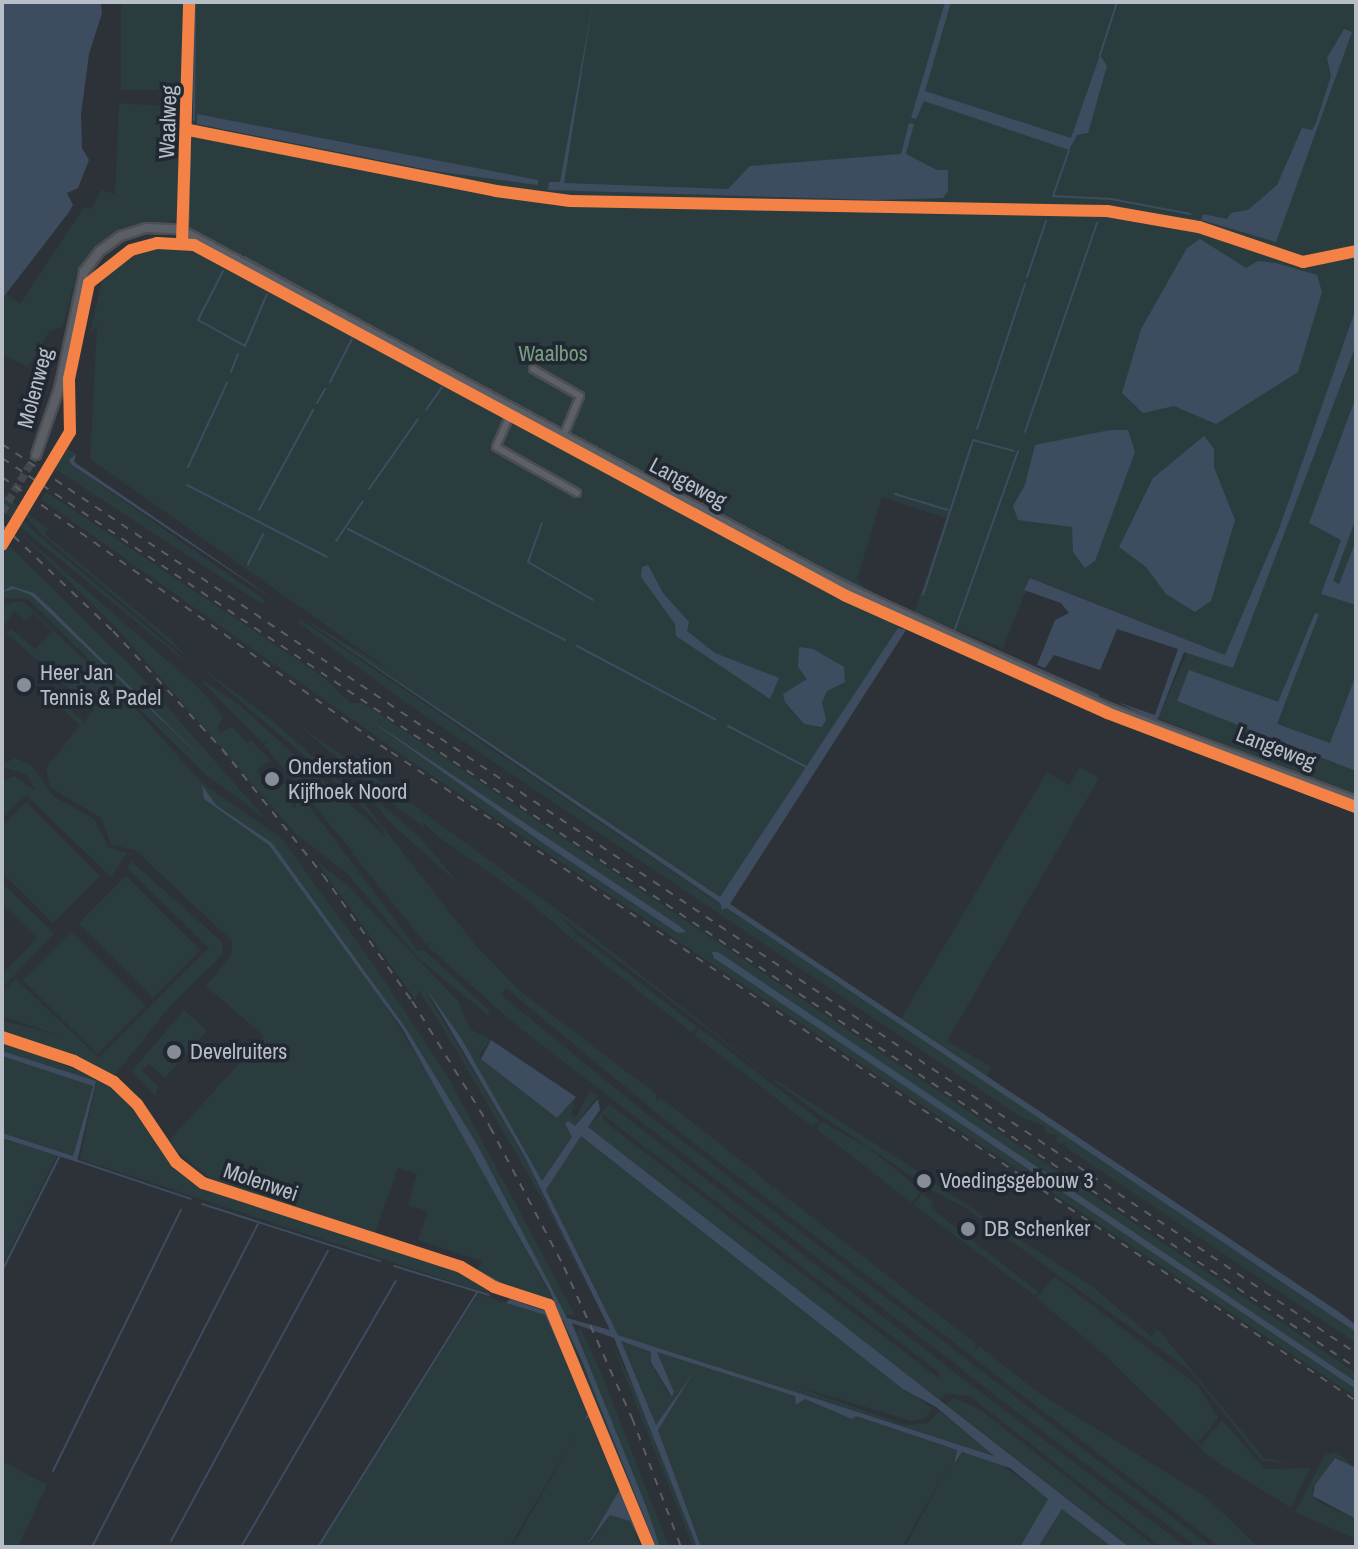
<!DOCTYPE html>
<html>
<head>
<meta charset="utf-8">
<style>
	body { margin:0 }
	#map { position:relative; width:1358px; height:1549px; overflow:hidden; background:#2d3238; font-family:"Archivo Narrow",sans-serif }
	div>[style] { position:absolute }
	[style*='--x'] { left:calc(var(--x)*1px); top:calc(var(--y)*1px); width:calc(var(--w)*1px); rotate:calc(var(--a)*1deg) }
	.green>* { inset:0; background:#2b3c3e; transform-origin:0 0 }
	.water>* { inset:0; background:#3e4c60 }
	.stream>* { height:2px; margin:-1px; padding:0 1px; transform-origin:1px; border-radius:1px; background:#3e4c60 }
	.secondary-tunnel>* { height:8px; margin-top:-4px; transform-origin:0; background:repeating-linear-gradient(90deg,#42474e 0 8px,transparent 0 12px) }
	.roads { filter:drop-shadow(2px 0 #4b4e53) drop-shadow(-2px 0 #4b4e53) drop-shadow(0 2px #4b4e53) drop-shadow(0 -2px #4b4e53) }
	.minor>* { height:6px; margin:-3px; padding:0 3px; transform-origin:3px; border-radius:3px; background:#5d6066 }
	.secondary>* { height:8px; margin:-4px; padding:0 4px; transform-origin:4px; border-radius:4px; background:#5b5f65 }
	.rail>* { height:2px; margin-top:-1px; transform-origin:0; background:repeating-linear-gradient(90deg,#5b5f64 0 8px,transparent 0 16px) }
	.cycleway>* { height:12px; margin:-6px; padding:0 6px; transform-origin:6px; border-radius:6px; background:#f48246 }
	.dots>* { width:22px; height:22px; translate:-50% -50%; box-sizing:border-box; border:4px solid #212832; border-radius:50% }
	span { translate:-50% -50%; white-space:nowrap; text-align:center; line-height:1.15; -webkit-text-stroke:7px #212832; paint-order:stroke }
	.street-label { font-size:22px; color:#b8bec8 }
	.park-label { font-size:22px; color:#799b82 }
	.poi-label { font-size:22px; color:#b8bec8 }
	.left { translate:0 -50%; text-align:left }
	.frame { position:absolute; inset:0; border:4px solid #b8bec8; pointer-events:none }
</style>
</head>
<body>
<div id="map">
	<div class="green">
		<div style="left:121px;top:2px;width:64px;height:88px"></div>
		<div style="clip-path:polygon(191px 2px,1356px 2px,1356px 797px,1158px 718px,1192px 642px,1031px 578px,1003px 648px,914px 613px,946px 518px,882px 497px,857px 579px,899px 629px,722px 901px,300px 616px,391px 671px,90px 459px,97px 327px,90px 333px,104px 272px,140px 250px,189px 247px)"></div>
		<div style="clip-path:polygon(119px 103px,160px 106px,160px 148px,183px 147px,179px 220px,119px 231px,99px 244px,77px 271px,63px 327px,50px 331px,28px 367px,2px 354px,2px 299px,6px 293px,20px 304px,84px 207px,91px 209px,101px 190px,115px 194px)"></div>
		<div style="clip-path:polygon(65px 447px,76px 454px,70px 460px,72px 465px,282px 612px,265px 601px,262px 604px,52px 467px)"></div>
		<div style="clip-path:polygon(46px 492px,322px 676px,350px 703px,363px 703px,1356px 1373px,1356px 1397px,418px 766px,41px 499px)"></div>
		<div style="clip-path:polygon(2px 493px,48px 529px,45px 534px,169px 638px,189px 659px,41px 534px,24px 514px,19px 517px,38px 535px,179px 654px,184px 661px,18px 525px,2px 509px)"></div>
		<div style="clip-path:polygon(16px 529px,201px 690px,223px 717px,217px 728px,221px 733px,232px 726px,247px 743px,251px 740px,270px 760px,257px 770px,271px 790px,289px 781px,294px 786px,282px 800px,286px 797px,295px 808px,300px 794px,359px 872px,355px 877px,360px 873px,418px 951px,425px 951px,489px 1010px,490px 1017px,418px 958px,347px 873px,297px 835px,117px 628px)"></div>
		<div style="clip-path:polygon(5px 542px,132px 667px,264px 817px,205px 774px,28px 599px,2px 598px)"></div>
		<div style="clip-path:polygon(20px 601px,26px 604px,132px 705px,203px 784px,281px 838px,376px 968px,448px 1077px,578px 1321px,573px 1314px,565px 1316px,478px 1146px,349px 946px,467px 1137px,561px 1316px,548px 1302px,499px 1286px,476px 1272px,482px 1261px,418px 1240px,428px 1212px,408px 1205px,417px 1174px,398px 1168px,373px 1238px,211px 1179px,177px 1151px,170px 1140px,270px 1029px,264px 1036px,206px 986px,231px 956px,232px 941px,135px 850px,111px 845px,102px 819px,50px 787px,46px 768px,80px 725px,49px 697px,52px 693px,84px 722px,94px 710px,6px 633px,11px 629px,35px 649px,53px 632px,33px 613px,26px 621px,15px 611px,2px 627px,2px 606px)"></div>
		<div style="clip-path:polygon(300px 619px,720px 904px,722px 910px,727px 908px,1356px 1332px,1356px 1343px,1064px 1146px,1067px 1141px,1061px 1144px,1055px 1140px,1058px 1135px,1045px 1133px,1045px 1126px,1022px 1118px,405px 702px,299px 623px)"></div>
		<div style="clip-path:polygon(196px 663px,272px 720px,363px 802px,477px 947px,520px 991px,656px 1094px,656px 1101px,661px 1098px,720px 1144px,771px 1185px,770px 1190px,773px 1187px,976px 1344px,975px 1351px,979px 1346px,1040px 1394px,1206px 1497px,1258px 1547px,1220px 1547px,675px 1128px,506px 988px,501px 995px,643px 1111px,1211px 1547px,1197px 1547px,1051px 1438px,515px 1024px,427px 946px,431px 942px,426px 944px,352px 853px,355px 848px,351px 850px,264px 745px,268px 741px,262px 743px,198px 677px,239px 705px,384px 835px,383px 830px,356px 800px)"></div>
		<div style="clip-path:polygon(297px 724px,421px 810px,424px 827px,389px 801px)"></div>
		<div style="clip-path:polygon(15px 758px,31px 765px,54px 797px,94px 819px,109px 847px,127px 853px,111px 877px,26px 795px,2px 819px,3px 781px,14px 776px,36px 791px,26px 774px,7px 768px,2px 772px,2px 765px)"></div>
		<div style="clip-path:polygon(1080px 767px,1099px 778px,947px 1041px,991px 1067px,986px 1077px,901px 1019px,1047px 772px,1069px 785px)"></div>
		<div style="clip-path:polygon(356px 782px,419px 837px,462px 887px,394px 826px)"></div>
		<div style="clip-path:polygon(26px 802px,100px 876px,53px 923px,2px 873px,2px 826px)"></div>
		<div style="clip-path:polygon(423px 812px,578px 925px,768px 1075px,922px 1174px,917px 1180px,809px 1107px,556px 913px,577px 934px,573px 939px,517px 892px,436px 835px,422px 821px)"></div>
		<div style="clip-path:polygon(132px 862px,222px 942px,223px 954px,170px 1006px,115px 1075px,2px 1032px,2px 1020px,61px 1036px,2px 1016px,2px 993px,16px 979px,99px 1058px,209px 948px,126px 867px)"></div>
		<div style="clip-path:polygon(317px 862px,347px 885px,458px 1001px,470px 1029px,491px 1040px,479px 1054px,481px 1059px,557px 1118px,576px 1097px,571px 1115px,576px 1117px,590px 1091px,598px 1096px,575px 1126px,565px 1125px,572px 1137px,542px 1181px,462px 1042px,425px 991px,524px 1155px,609px 1332px,548px 1209px,448px 1036px,419px 991px,415px 999px)"></div>
		<div style="left:126px;top:876px;width:105px;height:67px;rotate:45deg"></div>
		<div style="clip-path:polygon(2px 883px,54px 934px,2px 988px,2px 974px,37px 938px,2px 903px)"></div>
		<div style="left:71px;top:932px;width:105px;height:68px;rotate:45deg"></div>
		<div style="clip-path:polygon(578px 935px,697px 1027px,692px 1033px,574px 940px)"></div>
		<div style="clip-path:polygon(184px 1010px,207px 1031px,165px 1078px,149px 1064px,141px 1070px,158px 1087px,155px 1096px,132px 1071px)"></div>
		<div style="clip-path:polygon(699px 1028px,820px 1121px,811px 1126px,759px 1085px,694px 1035px)"></div>
		<div style="clip-path:polygon(2px 1041px,110px 1083px,136px 1107px,172px 1161px,203px 1187px,467px 1273px,492px 1295px,80px 1159px,96px 1082px,2px 1051px)"></div>
		<div style="clip-path:polygon(2px 1056px,93px 1086px,73px 1156px,2px 1133px)"></div>
		<div style="clip-path:polygon(evenodd,609px 1104px,950px 1369px,1186px 1547px,1161px 1547px,970px 1396px,947px 1394px,940px 1400px,885px 1358px,588px 1127px,609px 1104px,602px 1114px,940px 1373px,938px 1378px,604px 1121px,602px 1114px)"></div>
		<div style="clip-path:polygon(822px 1122px,870px 1149px,909px 1180px,920px 1192px,912px 1203px,817px 1129px)"></div>
		<div style="clip-path:polygon(581px 1136px,932px 1409px,925px 1418px,912px 1421px,792px 1385px,905px 1425px,928px 1423px,939px 1411px,995px 1456px,618px 1335px,546px 1190px)"></div>
		<div style="clip-path:polygon(2px 1138px,57px 1155px,2px 1265px)"></div>
		<div style="clip-path:polygon(932px 1182px,1094px 1288px,1151px 1336px,1156px 1332px,1150px 1324px,1161px 1333px,1264px 1458px,1293px 1464px,1262px 1461px,1188px 1369px,964px 1207px,927px 1188px)"></div>
		<div style="clip-path:polygon(922px 1193px,934px 1202px,931px 1208px,1038px 1292px,1035px 1296px,914px 1205px)"></div>
		<div style="clip-path:polygon(1055px 1277px,1197px 1385px,1218px 1418px,1200px 1441px,1196px 1439px,1201px 1445px,1222px 1420px,1265px 1469px,1310px 1468px,1291px 1508px,1212px 1459px,1096px 1347px,1036px 1298px)"></div>
		<div style="clip-path:polygon(478px 1294px,545px 1315px,589px 1412px,584px 1420px,591px 1416px,620px 1489px,586px 1547px,512px 1547px,580px 1428px,509px 1547px,319px 1547px)"></div>
		<div style="clip-path:polygon(552px 1316px,595px 1411px,647px 1547px,643px 1547px)"></div>
		<div style="clip-path:polygon(559px 1319px,563px 1321px,598px 1400px,656px 1547px,651px 1547px)"></div>
		<div style="clip-path:polygon(573px 1324px,577px 1332px,580px 1326px,602px 1375px,669px 1547px,660px 1547px)"></div>
		<div style="clip-path:polygon(609px 1336px,649px 1420px,697px 1547px,693px 1547px)"></div>
		<div style="clip-path:polygon(621px 1341px,652px 1352px,655px 1371px,671px 1397px,674px 1392px,657px 1352px,795px 1396px,797px 1405px,805px 1399px,957px 1450px,954px 1464px,962px 1452px,1002px 1465px,1047px 1497px,1047px 1502px,1020px 1547px,905px 1547px,948px 1467px,902px 1547px,701px 1547px,658px 1430px,695px 1370px,656px 1425px)"></div>
		<div style="clip-path:polygon(954px 1398px,982px 1411px,1155px 1547px,1129px 1547px,946px 1404px)"></div>
		<div style="clip-path:polygon(1336px 1452px,1356px 1468px,1334px 1458px,1312px 1491px,1320px 1503px,1356px 1519px,1356px 1539px,1295px 1512px,1325px 1455px)"></div>
		<div style="clip-path:polygon(2px 1461px,47px 1485px,18px 1547px,2px 1547px)"></div>
		<div style="clip-path:polygon(1062px 1509px,1064px 1510px,1112px 1547px,1038px 1547px)"></div>
		<div style="clip-path:polygon(610px 1515px,631px 1521px,640px 1547px,588px 1547px)"></div>
	</div>
	<div class="water">
		<div style="clip-path:polygon(2px 2px,101px 2px,102px 13px,89px 54px,81px 114px,82px 148px,89px 160px,78px 188px,67px 193px,73px 205px,69px 212px,2px 299px)"></div>
		<div style="clip-path:polygon(593px 2px,564px 183px,728px 189px,750px 166px,901px 154px,909px 123px,914px 124px,906px 154px,937px 170px,948px 170px,948px 191px,943px 198px,878px 200px,548px 190px,549px 182px,560px 182px)"></div>
		<div style="clip-path:polygon(945px 2px,951px 2px,925px 91px,1071px 138px,1100px 55px,1107px 66px,1088px 133px,1077px 135px,1069px 150px,924px 101px,916px 119px,911px 118px)"></div>
		<div style="clip-path:polygon(1344px 29px,1352px 32px,1276px 242px,1201px 220px,1203px 214px,1227px 219px,1231px 213px,1248px 210px,1277px 185px,1302px 128px,1312px 130px,1316px 123px,1331px 76px,1327px 58px)"></div>
		<div style="clip-path:polygon(197px 114px,538px 180px,538px 185px,434px 171px,197px 124px)"></div>
		<div style="clip-path:polygon(1200px 239px,1246px 268px,1258px 261px,1276px 263px,1317px 275px,1322px 292px,1298px 372px,1216px 424px,1174px 406px,1143px 413px,1122px 393px,1141px 329px,1187px 248px)"></div>
		<div style="clip-path:polygon(1356px 308px,1356px 345px,1233px 668px,1184px 652px,1157px 721px,1117px 702px,1155px 715px,1178px 649px,1117px 629px,1100px 670px,1054px 655px,1045px 668px,1037px 665px,1055px 620px,1069px 613px,1061px 603px,1024px 590px,1030px 578px,1225px 655px,1279px 529px)"></div>
		<div style="clip-path:polygon(1356px 397px,1356px 518px,1333px 581px,1339px 584px,1356px 541px,1356px 605px,1321px 594px,1341px 540px,1309px 523px)"></div>
		<div style="clip-path:polygon(1110px 430px,1128px 430px,1135px 452px,1095px 561px,1085px 568px,1073px 552px,1072px 527px,1018px 520px,1013px 506px,1025px 485px,1035px 445px)"></div>
		<div style="clip-path:polygon(1204px 436px,1214px 449px,1214px 467px,1235px 520px,1211px 601px,1195px 612px,1166px 594px,1146px 567px,1119px 547px,1153px 478px)"></div>
		<div style="clip-path:polygon(76px 454px,74px 462px,285px 607px,72px 465px,69px 460px)"></div>
		<div style="clip-path:polygon(648px 565px,663px 593px,689px 622px,687px 631px,715px 653px,779px 678px,770px 699px,676px 636px,675px 624px,641px 577px,642px 567px)"></div>
		<div style="clip-path:polygon(11px 586px,34px 593px,50px 608px,209px 765px,31px 595px,15px 589px,2px 592px)"></div>
		<div style="clip-path:polygon(1315px 613px,1319px 614px,1277px 724px,1330px 743px,1356px 675px,1356px 771px,1177px 701px,1189px 670px,1278px 702px)"></div>
		<div style="clip-path:polygon(300px 616px,720px 897px,898px 628px,906px 630px,730px 904px,1339px 1312px,1356px 1325px,1356px 1332px,727px 908px,722px 910px,720px 903px)"></div>
		<div style="clip-path:polygon(799px 647px,813px 649px,844px 667px,845px 682px,827px 691px,822px 702px,826px 720px,822px 727px,804px 724px,785px 702px,783px 694px,807px 679px,798px 667px)"></div>
		<div style="clip-path:polygon(367px 718px,681px 927px,686px 932px,678px 933px,540px 841px)"></div>
		<div style="clip-path:polygon(evenodd,202px 785px,216px 805px,272px 843px,405px 1027px,478px 1146px,567px 1318px,610px 1330px,524px 1155px,427px 990px,461px 1038px,542px 1181px,572px 1137px,565px 1124px,568px 1121px,575px 1126px,598px 1099px,600px 1110px,588px 1127px,1129px 1547px,1112px 1547px,1062px 1509px,1038px 1547px,1020px 1547px,1048px 1499px,1010px 1468px,962px 1452px,954px 1464px,957px 1450px,856px 1416px,852px 1419px,805px 1399px,796px 1405px,795px 1396px,657px 1352px,674px 1392px,672px 1397px,651px 1362px,651px 1352px,621px 1341px,656px 1425px,695px 1370px,658px 1430px,701px 1547px,697px 1547px,614px 1338px,572px 1323px,646px 1506px,660px 1547px,656px 1547px,581px 1359px,563px 1321px,552px 1316px,643px 1547px,630px 1521px,610px 1515px,586px 1547px,620px 1489px,591px 1416px,584px 1420px,589px 1412px,545px 1315px,506px 1303px,510px 1299px,560px 1316px,550px 1292px,402px 1028px,269px 845px,204px 799px,202px 785px,581px 1136px,903px 1389px,936px 1407px,994px 1456px,618px 1335px,546px 1190px,581px 1136px)"></div>
		<div style="clip-path:polygon(718px 952px,1356px 1382px,1356px 1389px,714px 958px,712px 952px)"></div>
		<div style="clip-path:polygon(491px 1040px,576px 1097px,557px 1118px,481px 1059px)"></div>
		<div style="clip-path:polygon(2px 1051px,96px 1081px,77px 1162px,2px 1138px,2px 1133px,73px 1156px,93px 1086px,2px 1056px)"></div>
		<div style="clip-path:polygon(1335px 1458px,1356px 1468px,1356px 1519px,1313px 1496px,1315px 1485px)"></div>
	</div>
	<div class="stream">
		<div style="--x:1100;--y:55;--w:56;--a:-72.2"></div>
		<div style="--x:194;--y:120;--w:118;--a:-89.5"></div>
		<div style="--x:1069;--y:150;--w:49;--a:109.2"></div>
		<div style="--x:1053;--y:196;--w:58;--a:3"></div>
		<div style="--x:1111;--y:199;--w:81;--a:10.6"></div>
		<div style="--x:245;--y:257;--w:285;--a:28.7"></div>
		<div style="--x:223;--y:271;--w:55;--a:117"></div>
		<div style="--x:198;--y:320;--w:54;--a:29"></div>
		<div style="--x:245;--y:346;--w:56;--a:-67.1"></div>
		<div style="--x:1027;--y:277;--w:59;--a:-71.3"></div>
		<div style="--x:231;--y:372;--w:19;--a:-69"></div>
		<div style="--x:330;--y:382;--w:48;--a:-62.9"></div>
		<div style="--x:317;--y:403;--w:16;--a:-60"></div>
		<div style="--x:518;--y:406;--w:9;--a:36"></div>
		<div style="--x:426;--y:410;--w:28;--a:-55"></div>
		<div style="--x:977;--y:429;--w:153;--a:-71.7"></div>
		<div style="--x:1025;--y:432;--w:221;--a:-71"></div>
		<div style="--x:188;--y:467;--w:93;--a:-65.1"></div>
		<div style="--x:187;--y:485;--w:157;--a:27.2"></div>
		<div style="--x:369;--y:489;--w:85;--a:-55"></div>
		<div style="--x:895;--y:494;--w:55;--a:16.8"></div>
		<div style="--x:259;--y:510;--w:114;--a:-61.6"></div>
		<div style="--x:542;--y:523;--w:41;--a:109.7"></div>
		<div style="--x:528;--y:562;--w:75;--a:30.3"></div>
		<div style="--x:741;--y:527;--w:39;--a:27"></div>
		<div style="--x:348;--y:529;--w:244;--a:27.1"></div>
		<div style="--x:336;--y:541;--w:48;--a:-56"></div>
		<div style="--x:784;--y:549;--w:98;--a:26.6"></div>
		<div style="--x:248;--y:564;--w:34;--a:-63"></div>
		<div style="--x:923;--y:595;--w:163;--a:-72.1"></div>
		<div style="--x:973;--y:440;--w:42;--a:15"></div>
		<div style="--x:914;--y:614;--w:201;--a:23.8"></div>
		<div style="--x:955;--y:629;--w:189;--a:-70.5"></div>
		<div style="--x:577;--y:646;--w:157;--a:28"></div>
		<div style="--x:728;--y:726;--w:88;--a:27.7"></div>
		<div style="--x:75;--y:1160;--w:122;--a:18.6"></div>
		<div style="--x:202;--y:1204;--w:187;--a:17.8"></div>
		<div style="--x:394;--y:1266;--w:99;--a:17"></div>
		<div style="--x:2;--y:1271;--w:127;--a:-63.4"></div>
		<div style="--x:53;--y:1471;--w:291;--a:-63.9"></div>
		<div style="--x:171;--y:1541;--w:330;--a:-61.6"></div>
		<div style="--x:92;--y:1547;--w:363;--a:-62.8"></div>
		<div style="--x:241;--y:1547;--w:308;--a:-59.8"></div>
		<div style="--x:318;--y:1547;--w:300;--a:-58"></div>
	</div>
	<div class="secondary-tunnel">
		<div style="--x:2;--y:512;--w:66;--a:-59.2"></div>
	</div>
	<div class="roads">
		<div class="minor">
			<div style="--x:184;--y:231;--w:229;--a:-88.7"></div>
			<div style="--x:533;--y:369;--w:54;--a:29.9"></div>
			<div style="--x:580;--y:396;--w:47;--a:112.7"></div>
			<div style="--x:512;--y:411;--w:39;--a:114"></div>
			<div style="--x:496;--y:447;--w:93;--a:29.6"></div>
			<div style="--x:2;--y:1037;--w:76;--a:18.4"></div>
			<div style="--x:74;--y:1061;--w:45;--a:27.7"></div>
			<div style="--x:114;--y:1082;--w:32;--a:44"></div>
			<div style="--x:137;--y:1104;--w:70;--a:56.1"></div>
			<div style="--x:176;--y:1162;--w:34;--a:38"></div>
			<div style="--x:203;--y:1183;--w:271;--a:18"></div>
			<div style="--x:461;--y:1267;--w:48;--a:28.7"></div>
		</div>
		<div class="secondary">
			<div style="--x:36;--y:455;--w:70;--a:-70.8"></div>
			<div style="--x:59;--y:389;--w:120;--a:-77.9"></div>
			<div style="--x:84;--y:272;--w:26;--a:-53"></div>
			<div style="--x:100;--y:251;--w:26;--a:-36"></div>
			<div style="--x:121;--y:236;--w:26;--a:-18"></div>
			<div style="--x:146;--y:228;--w:33;--a:2"></div>
			<div style="--x:179;--y:229;--w:752;--a:28.27"></div>
			<div style="--x:841;--y:585;--w:297;--a:24.7"></div>
			<div style="--x:1111;--y:709;--w:262;--a:20.6"></div>
		</div>
	</div>
	<div class="rail">
		<div style="--x:2;--y:444;--w:1631;--a:33.88"></div>
		<div style="--x:2;--y:458;--w:1631;--a:33.9"></div>
		<div style="--x:2;--y:477;--w:476;--a:35.3"></div>
		<div style="--x:391;--y:752;--w:1163;--a:33.92"></div>
		<div style="--x:2;--y:525;--w:153;--a:43.7"></div>
		<div style="--x:113;--y:631;--w:161;--a:47.3"></div>
		<div style="--x:222;--y:749;--w:161;--a:51.3"></div>
		<div style="--x:323;--y:875;--w:154;--a:54.8"></div>
		<div style="--x:412;--y:1001;--w:148;--a:58.2"></div>
		<div style="--x:490;--y:1127;--w:158;--a:62.1"></div>
		<div style="--x:564;--y:1267;--w:166;--a:65.8"></div>
		<div style="--x:632;--y:1418;--w:138;--a:69.2"></div>
	</div>
	<div class="cycleway">
		<div style="--x:189;--y:130;--w:313;--a:11.2"></div>
		<div style="--x:496;--y:191;--w:75;--a:7.7"></div>
		<div style="--x:570;--y:201;--w:537;--a:1.07"></div>
		<div style="--x:1107;--y:211;--w:93;--a:9.9"></div>
		<div style="--x:1199;--y:227;--w:110;--a:18.6"></div>
		<div style="--x:1303;--y:262;--w:54;--a:-11.7"></div>
		<div style="--x:182;--y:243;--w:241;--a:-88.3"></div>
		<div style="--x:2;--y:545;--w:132;--a:-59"></div>
		<div style="--x:70;--y:432;--w:53;--a:-91.1"></div>
		<div style="--x:69;--y:379;--w:98;--a:-78.2"></div>
		<div style="--x:89;--y:283;--w:53;--a:-38.2"></div>
		<div style="--x:131;--y:250;--w:27;--a:-15"></div>
		<div style="--x:157;--y:243;--w:37;--a:3"></div>
		<div style="--x:194;--y:245;--w:740;--a:28.3"></div>
		<div style="--x:846;--y:596;--w:286;--a:24.1"></div>
		<div style="--x:1107;--y:713;--w:266;--a:20.7"></div>
		<div style="--x:2;--y:1037;--w:76;--a:18.4"></div>
		<div style="--x:74;--y:1061;--w:45;--a:27.7"></div>
		<div style="--x:114;--y:1082;--w:32;--a:44"></div>
		<div style="--x:137;--y:1104;--w:70;--a:56.1"></div>
		<div style="--x:176;--y:1162;--w:34;--a:38"></div>
		<div style="--x:203;--y:1183;--w:271;--a:18"></div>
		<div style="--x:461;--y:1267;--w:39;--a:31"></div>
		<div style="--x:494;--y:1287;--w:58;--a:18.1"></div>
		<div style="--x:549;--y:1305;--w:262;--a:67.5"></div>
	</div>
	<div class="dots">
		<div style="left:24px;top:685px;background:#878d96"></div>
		<div style="left:272px;top:779px;background:#878d96"></div>
		<div style="left:174px;top:1052px;background:#878d96"></div>
		<div style="left:924px;top:1181px;background:#878d96"></div>
		<div style="left:968px;top:1229px;background:#878d96"></div>
	</div>
	<div class="street-label">
		<span style="left:168px;top:122px;rotate:-88deg">Waalweg</span>
		<span style="left:35px;top:388px;rotate:-75deg">Molenweg</span>
		<span style="left:688px;top:483px;rotate:28deg">Langeweg</span>
		<span style="left:1276px;top:748px;rotate:21deg">Langeweg</span>
		<span style="left:261px;top:1182px;rotate:19deg">Molenwei</span>
	</div>
	<div class="park-label">
		<span style="left:553px;top:354px">Waalbos</span>
	</div>
	<div class="poi-label">
		<span class="left" style="left:40px;top:685px">Heer Jan<br>Tennis &amp; Padel</span>
		<span class="left" style="left:288px;top:779px">Onderstation<br>Kijfhoek Noord</span>
		<span class="left" style="left:190px;top:1052px">Develruiters</span>
		<span class="left" style="left:940px;top:1181px">Voedingsgebouw 3</span>
		<span class="left" style="left:984px;top:1229px">DB Schenker</span>
	</div>
	<div class="frame"></div>
</div>
</body>
</html>
